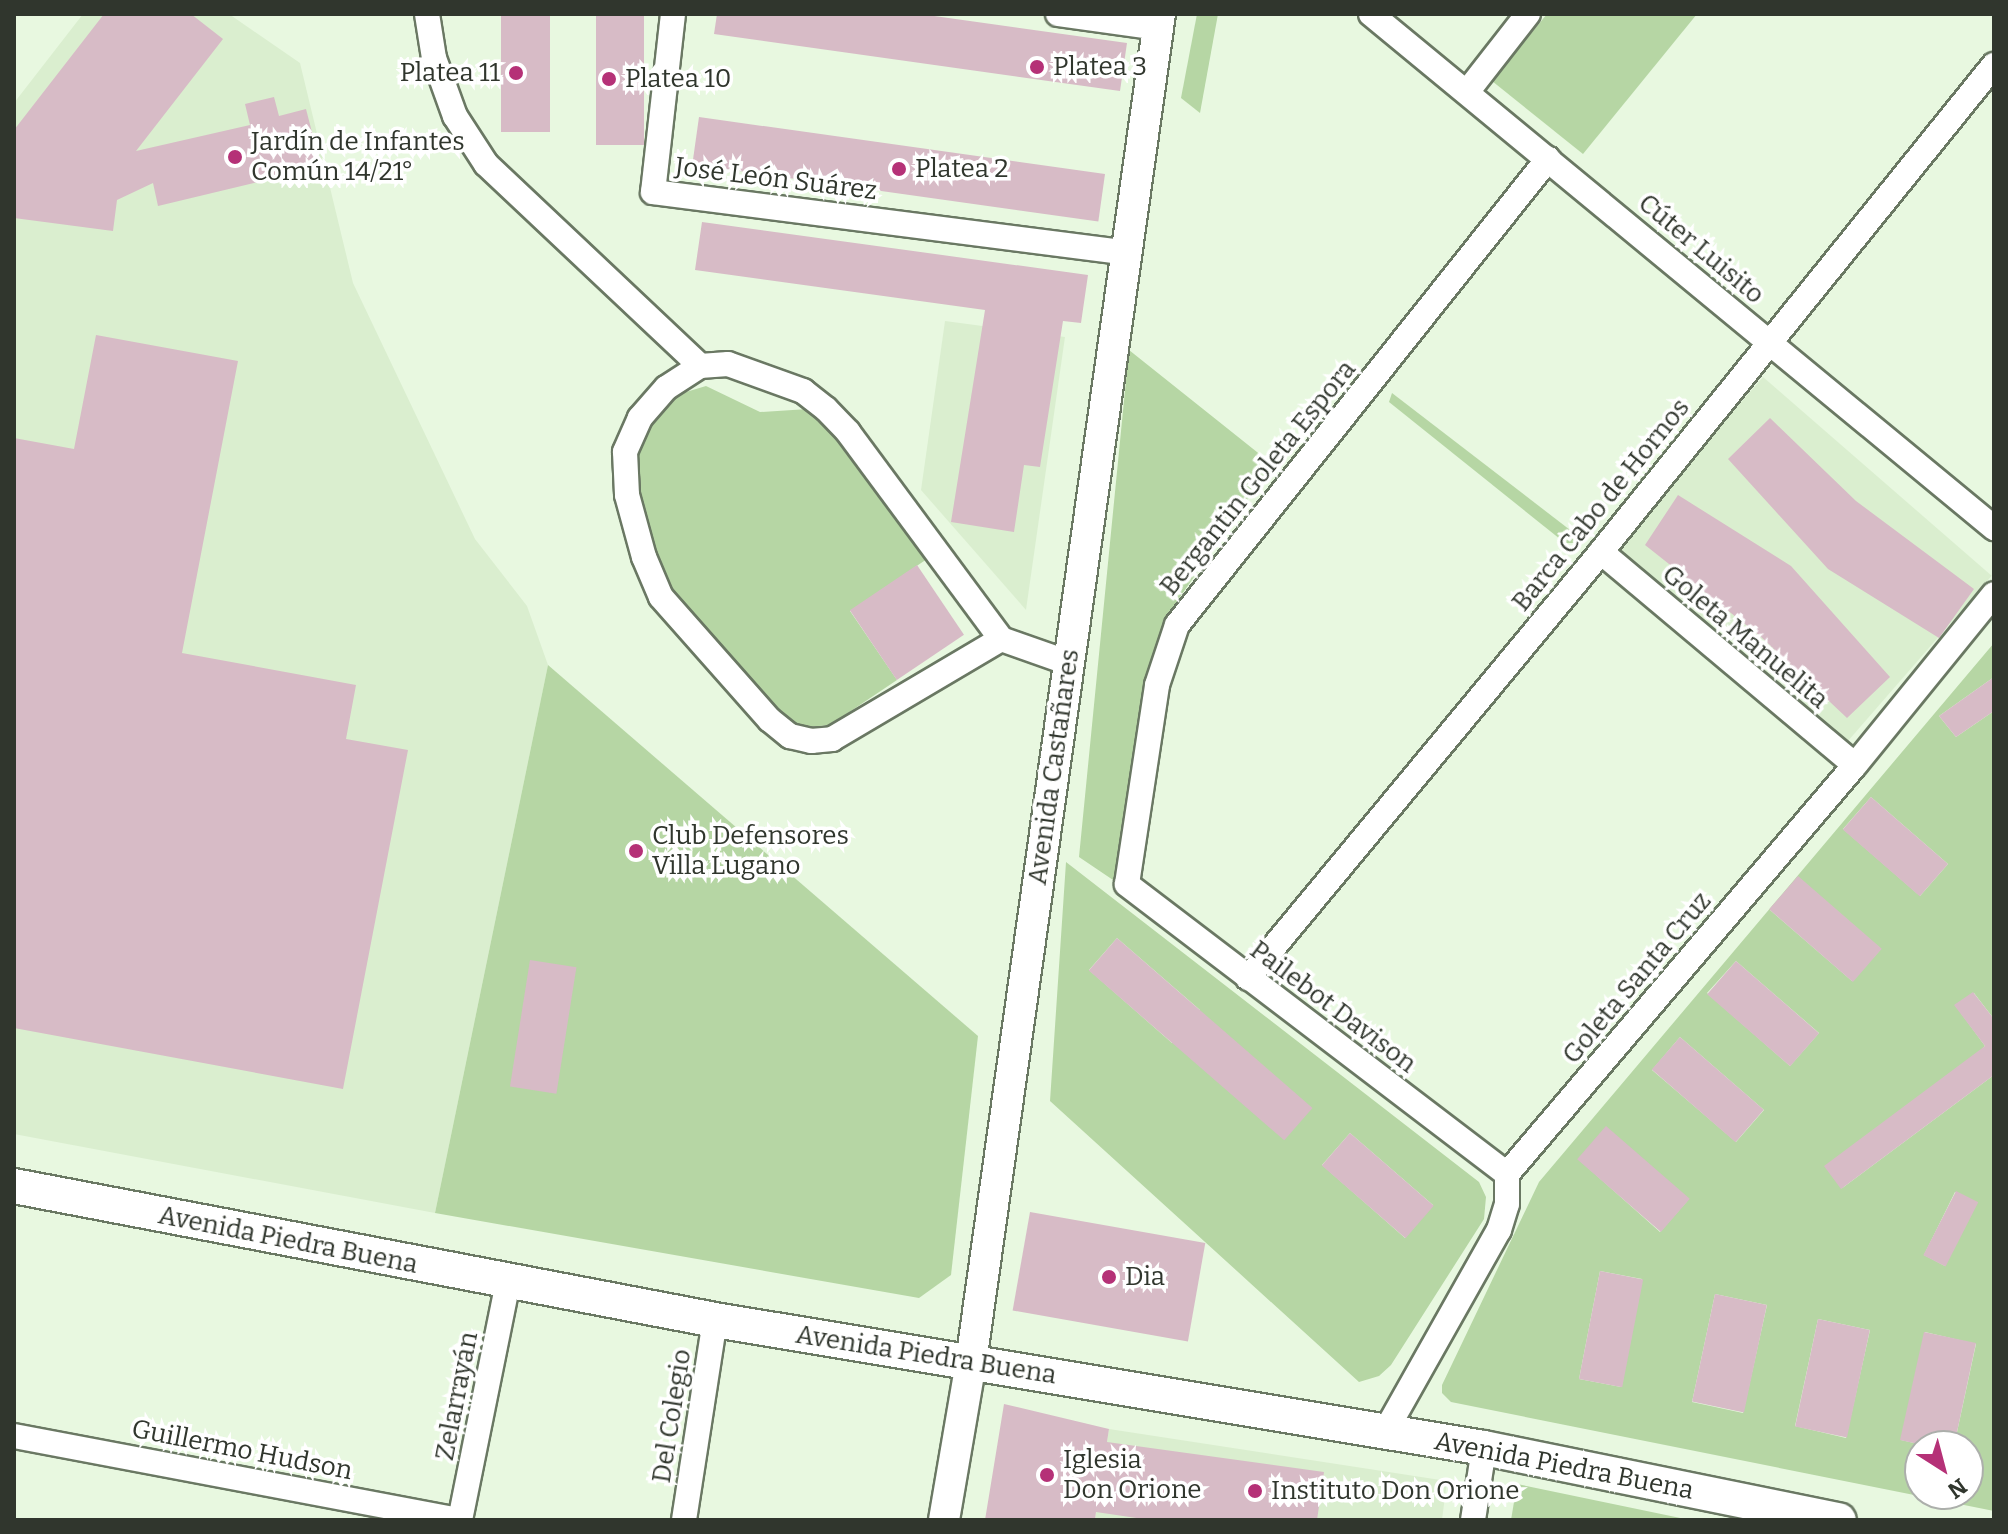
<!DOCTYPE html>
<html>
<head>
<meta charset="utf-8">
<style>
	body { margin:0 }
	#map { position:relative; width:2008px; height:1534px; overflow:hidden; background:#e8f8e0; font-family:Bitter,serif }
	div>[style] { position:absolute }
	[style*='--x'] { left:calc(var(--x)*1px); top:calc(var(--y)*1px); width:calc(var(--w)*1px); rotate:calc(var(--a)*1deg) }
	.built>* { inset:0; background:#daeecf; transform-origin:0 0 }
	.green>* { inset:0; background:#b6d6a4 }
	.building>* { inset:0; background:#d7bbc6; transform-origin:0 0 }
	.roads { filter:drop-shadow(2px 0 #6a7863) drop-shadow(-2px 0 #6a7863) drop-shadow(0 2px #6a7863) drop-shadow(0 -2px #6a7863) }
	.minor>* { height:24px; margin:-12px; padding:0 12px; transform-origin:12px; border-radius:12px; background:#fff }
	.tertiary>* { height:30px; margin:-15px; padding:0 15px; transform-origin:15px; border-radius:15px; background:#fff }
	.secondary>* { height:34px; margin:-17px; padding:0 17px; transform-origin:17px; border-radius:17px; background:#fff }
	.dots>* { width:22px; height:22px; translate:-50% -50%; box-sizing:border-box; border:4px solid #fff; border-radius:50% }
	span { translate:-50% -50%; white-space:nowrap; text-align:center; line-height:1.15; -webkit-text-stroke:7px #fff; paint-order:stroke }
	.poi-label { font-size:26px; color:#30362d }
	.left { translate:0 -50%; text-align:left }
	.right { translate:-100% -50%; text-align:right }
	.street-label { font-size:26px; color:#30362d }
	.frame { position:absolute; inset:0; border:16px solid #30362d; pointer-events:none }
	.north { position:absolute; left:1904px; top:1430px; width:80px; height:80px; box-sizing:border-box; background:#fff; border:2px solid #acafab; border-radius:50%; rotate:144deg; font-size:22px; font-weight:700; line-height:32px; text-align:center; color:#30362d }
	.north::after { content:''; display:block; margin:auto; width:28px; height:36px; background:#b53177; clip-path:polygon(50% 0,100% 100%,50% 72%,0 100%) }
</style>
</head>
<body>
<div id="map">
	<div class="built">
		<div style="clip-path:polygon(83px 14px,229px 14px,300px 63px,353px 283px,475px 539px,527px 606px,548px 665px,435px 1213px,14px 1134px,14px 103px)"></div>
		<div style="clip-path:polygon(945px 321px,1065px 337px,1026px 610px,921px 490px)"></div>
		<div style="left:1763px;top:377px;width:303px;height:227px;rotate:41deg"></div>
		<div style="clip-path:polygon(1109px 1429px,1447px 1481px,1442px 1520px,1095px 1520px)"></div>
	</div>
	<div class="green">
		<div style="clip-path:polygon(1197px 14px,1218px 14px,1200px 113px,1181px 98px)"></div>
		<div style="clip-path:polygon(1547px 14px,1697px 14px,1583px 154px,1492px 81px)"></div>
		<div style="clip-path:polygon(1129px 350px,1272px 464px,1178px 600px,1150px 681px,1116px 882px,1079px 857px)"></div>
		<div style="clip-path:polygon(706px 386px,760px 412px,808px 409px,830px 424px,927px 559px,850px 611px,897px 680px,830px 725px,809px 727px,789px 721px,772px 710px,669px 593px,634px 490px,636px 449px,648px 423px,676px 395px)"></div>
		<div style="clip-path:polygon(1392px 393px,1574px 533px,1575px 543px,1565px 543px,1389px 402px)"></div>
		<div style="clip-path:polygon(evenodd,1994px 643px,1994px 677px,1939px 716px,1956px 737px,1994px 711px,1994px 1019px,1974px 993px,1955px 1005px,1985px 1046px,1841px 1189px,1994px 1075px,1994px 1511px,1451px 1402px,1442px 1393px,1442px 1385px,1539px 1182px,1994px 643px,1871px 797px,1948px 864px,1920px 896px,1843px 829px,1871px 797px,1994px 643px,1798px 877px,1881px 949px,1852px 981px,1770px 910px,1798px 877px,1994px 643px,1736px 961px,1819px 1033px,1790px 1066px,1707px 993px,1736px 961px,1994px 643px,1680px 1037px,1764px 1110px,1736px 1142px,1652px 1070px,1680px 1037px,1994px 643px,1578px 1159px,1689px 1199px,1660px 1232px,1578px 1159px,1994px 643px,1955px 1192px,1977px 1203px,1945px 1266px,1924px 1255px,1955px 1192px,1994px 643px,1600px 1271px,1642px 1279px,1621px 1387px,1579px 1379px,1600px 1271px,1994px 643px,1715px 1294px,1767px 1305px,1743px 1413px,1692px 1402px,1715px 1294px,1994px 643px,1818px 1319px,1870px 1330px,1846px 1438px,1795px 1426px,1818px 1319px,1994px 643px,1925px 1332px,1976px 1344px,1954px 1446px,1968px 1446px,1968px 1494px,1920px 1494px,1920px 1446px,1927px 1446px,1901px 1440px,1925px 1332px)"></div>
		<div style="clip-path:polygon(548px 665px,978px 1036px,951px 1275px,919px 1298px,435px 1213px)"></div>
		<div style="clip-path:polygon(evenodd,1066px 862px,1479px 1182px,1486px 1197px,1484px 1219px,1391px 1365px,1379px 1376px,1359px 1382px,1050px 1101px,1066px 862px,1117px 938px,1200px 1010px,1172px 1043px,1089px 970px,1117px 938px,1066px 862px,1350px 1133px,1433px 1205px,1405px 1238px,1322px 1165px,1350px 1133px)"></div>
		<div style="clip-path:polygon(1517px 1484px,1690px 1520px,1511px 1520px)"></div>
	</div>
	<div class="building">
		<div style="clip-path:polygon(104px 14px,191px 14px,223px 39px,136px 151px,250px 125px,245px 104px,274px 97px,279px 116px,306px 109px,321px 167px,158px 206px,153px 183px,117px 200px,113px 231px,14px 218px,14px 130px)"></div>
		<div style="left:501px;top:14px;width:49px;height:118px"></div>
		<div style="left:596px;top:14px;width:48px;height:131px"></div>
		<div style="clip-path:polygon(717px 14px,920px 14px,1127px 43px,1120px 91px,714px 34px)"></div>
		<div style="left:699px;top:117px;width:410px;height:48px;rotate:8deg"></div>
		<div style="clip-path:polygon(702px 222px,1088px 275px,1081px 323px,1063px 321px,1040px 467px,1024px 465px,1014px 532px,951px 522px,985px 310px,695px 270px)"></div>
		<div style="clip-path:polygon(96px 335px,238px 361px,182px 653px,356px 685px,346px 739px,408px 750px,343px 1089px,14px 1028px,14px 438px,74px 449px)"></div>
		<div style="clip-path:polygon(1770px 418px,1856px 501px,1974px 589px,1939px 638px,1828px 569px,1728px 459px)"></div>
		<div style="clip-path:polygon(1678px 495px,1791px 566px,1890px 677px,1847px 718px,1760px 636px,1645px 545px)"></div>
		<div style="left:917px;top:565px;width:84px;height:81px;rotate:56deg"></div>
		<div style="clip-path:polygon(1994px 677px,1994px 711px,1956px 737px,1939px 716px)"></div>
		<div style="left:1871px;top:797px;width:102px;height:43px;rotate:41deg"></div>
		<div style="left:1798px;top:876px;width:111px;height:44px;rotate:41deg"></div>
		<div style="left:1117px;top:938px;width:259px;height:43px;rotate:41deg"></div>
		<div style="left:530px;top:960px;width:47px;height:128px;rotate:9deg"></div>
		<div style="left:1736px;top:961px;width:110px;height:44px;rotate:41deg"></div>
		<div style="clip-path:polygon(1973px 992px,1994px 1019px,1994px 1075px,1841px 1189px,1824px 1166px,1985px 1046px,1954px 1005px)"></div>
		<div style="left:1680px;top:1037px;width:111px;height:43px;rotate:41deg"></div>
		<div style="left:1606px;top:1126px;width:111px;height:44px;rotate:41deg"></div>
		<div style="left:1350px;top:1133px;width:111px;height:43px;rotate:41deg"></div>
		<div style="left:1956px;top:1191px;width:25px;height:72px;rotate:27deg"></div>
		<div style="left:1030px;top:1212px;width:178px;height:100px;rotate:10deg"></div>
		<div style="left:1600px;top:1271px;width:44px;height:110px;rotate:11deg"></div>
		<div style="left:1715px;top:1294px;width:53px;height:110px;rotate:12deg"></div>
		<div style="left:1818px;top:1319px;width:53px;height:110px;rotate:12deg"></div>
		<div style="clip-path:polygon(1924px 1332px,1976px 1343px,1954px 1446px,1927px 1446px,1900px 1440px)"></div>
		<div style="clip-path:polygon(1004px 1404px,1109px 1429px,1107px 1442px,1324px 1472px,1317px 1520px,1150px 1520px,1096px 1512px,1095px 1520px,985px 1520px)"></div>
	</div>
	<div class="roads">
		<div class="minor">
			<div style="--x:427;--y:14;--w:45;--a:81"></div>
			<div style="--x:434;--y:58;--w:62;--a:70.1"></div>
			<div style="--x:455;--y:116;--w:57;--a:57.1"></div>
			<div style="--x:486;--y:164;--w:294;--a:43.3"></div>
			<div style="--x:700;--y:366;--w:28;--a:-4"></div>
			<div style="--x:728;--y:364;--w:80;--a:19.8"></div>
			<div style="--x:803;--y:391;--w:29;--a:38"></div>
			<div style="--x:826;--y:409;--w:32;--a:46"></div>
			<div style="--x:848;--y:432;--w:257;--a:53.5"></div>
			<div style="--x:1001;--y:639;--w:72;--a:19.4"></div>
			<div style="--x:673;--y:14;--w:179;--a:96.4"></div>
			<div style="--x:653;--y:192;--w:480;--a:7.3"></div>
			<div style="--x:1058;--y:14;--w:101;--a:8"></div>
			<div style="--x:1371;--y:14;--w:808;--a:39.52"></div>
			<div style="--x:1467;--y:92;--w:99;--a:-52"></div>
			<div style="--x:700;--y:366;--w:40;--a:147.1"></div>
			<div style="--x:666;--y:388;--w:40;--a:131"></div>
			<div style="--x:640;--y:418;--w:37;--a:114"></div>
			<div style="--x:625;--y:452;--w:43;--a:87.3"></div>
			<div style="--x:627;--y:495;--w:64;--a:74.7"></div>
			<div style="--x:644;--y:557;--w:43;--a:67"></div>
			<div style="--x:661;--y:597;--w:164;--a:48.5"></div>
			<div style="--x:770;--y:720;--w:26;--a:39"></div>
			<div style="--x:790;--y:736;--w:22;--a:13"></div>
			<div style="--x:811;--y:741;--w:21;--a:-5"></div>
			<div style="--x:832;--y:739;--w:196;--a:-30.6"></div>
			<div style="--x:1601;--y:552;--w:331;--a:40"></div>
			<div style="--x:1248;--y:978;--w:553;--a:-50.35"></div>
			<div style="--x:1601;--y:552;--w:626;--a:-51.1"></div>
			<div style="--x:1507;--y:1174;--w:478;--a:-142.7"></div>
			<div style="--x:1127;--y:884;--w:201;--a:-81.4"></div>
			<div style="--x:1157;--y:685;--w:63;--a:-71.6"></div>
			<div style="--x:1177;--y:625;--w:596;--a:-51.48"></div>
			<div style="--x:1385;--y:1432;--w:232;--a:-60.6"></div>
			<div style="--x:1499;--y:1230;--w:27;--a:-73"></div>
			<div style="--x:1507;--y:1204;--w:30;--a:-90"></div>
			<div style="--x:1507;--y:1174;--w:537;--a:-49.61"></div>
			<div style="--x:1855;--y:765;--w:220;--a:-50.9"></div>
			<div style="--x:14;--y:1436;--w:454;--a:10.7"></div>
			<div style="--x:460;--y:1520;--w:243;--a:-78.6"></div>
			<div style="--x:684;--y:1520;--w:202;--a:-81.2"></div>
			<div style="--x:1473;--y:1520;--w:73;--a:-81.3"></div>
		</div>
		<div class="tertiary">
			<div style="--x:944;--y:1520;--w:160;--a:-80.3"></div>
			<div style="--x:971;--y:1362;--w:1361;--a:-82.02"></div>
		</div>
		<div class="secondary">
			<div style="--x:14;--y:1186;--w:714;--a:10.82"></div>
			<div style="--x:715;--y:1320;--w:780;--a:9.45"></div>
			<div style="--x:1484;--y:1448;--w:362;--a:11.5"></div>
		</div>
	</div>
	<div class="dots">
		<div style="left:1037px;top:67px;background:#b53177"></div>
		<div style="left:516px;top:73px;background:#b53177"></div>
		<div style="left:609px;top:79px;background:#b53177"></div>
		<div style="left:235px;top:157px;background:#b53177"></div>
		<div style="left:899px;top:169px;background:#b53177"></div>
		<div style="left:636px;top:851px;background:#b53177"></div>
		<div style="left:1109px;top:1277px;background:#b53177"></div>
		<div style="left:1047px;top:1475px;background:#b53177"></div>
		<div style="left:1255px;top:1491px;background:#b53177"></div>
	</div>
	<div class="poi-label">
		<span class="left" style="left:1053px;top:67px">Platea 3</span>
		<span class="right" style="left:500px;top:73px">Platea 11</span>
		<span class="left" style="left:625px;top:79px">Platea 10</span>
		<span class="left" style="left:251px;top:157px">Jardín de Infantes<br>Común 14/21°</span>
		<span class="left" style="left:915px;top:169px">Platea 2</span>
		<span class="left" style="left:652px;top:851px">Club Defensores<br>Villa Lugano</span>
		<span class="left" style="left:1125px;top:1277px">Dia</span>
		<span class="left" style="left:1063px;top:1475px">Iglesia<br>Don Orione</span>
		<span class="left" style="left:1271px;top:1491px">Instituto Don Orione</span>
	</div>
	<div class="street-label">
		<span style="left:776px;top:179px;rotate:7deg">José León Suárez</span>
		<span style="left:1701px;top:249px;rotate:40deg">Cúter Luisito</span>
		<span style="left:1258px;top:478px;rotate:-51deg">Bergantin Goleta Espora</span>
		<span style="left:1601px;top:505px;rotate:-51deg">Barca Cabo de Hornos</span>
		<span style="left:1745px;top:637px;rotate:40deg">Goleta Manuelita</span>
		<span style="left:1054px;top:767px;rotate:-82deg">Avenida Castañares</span>
		<span style="left:1637px;top:978px;rotate:-50deg">Goleta Santa Cruz</span>
		<span style="left:1333px;top:1007px;rotate:37deg">Pailebot Davison</span>
		<span style="left:288px;top:1240px;rotate:11deg">Avenida Piedra Buena</span>
		<span style="left:926px;top:1355px;rotate:9deg">Avenida Piedra Buena</span>
		<span style="left:457px;top:1396px;rotate:-79deg">Zelarrayán</span>
		<span style="left:672px;top:1416px;rotate:-81deg">Del Colegio</span>
		<span style="left:242px;top:1450px;rotate:11deg">Guillermo Hudson</span>
		<span style="left:1564px;top:1466px;rotate:11deg">Avenida Piedra Buena</span>
	</div>
	<div class="frame"></div>
	<div class="north">N</div>
</div>
</body>
</html>
